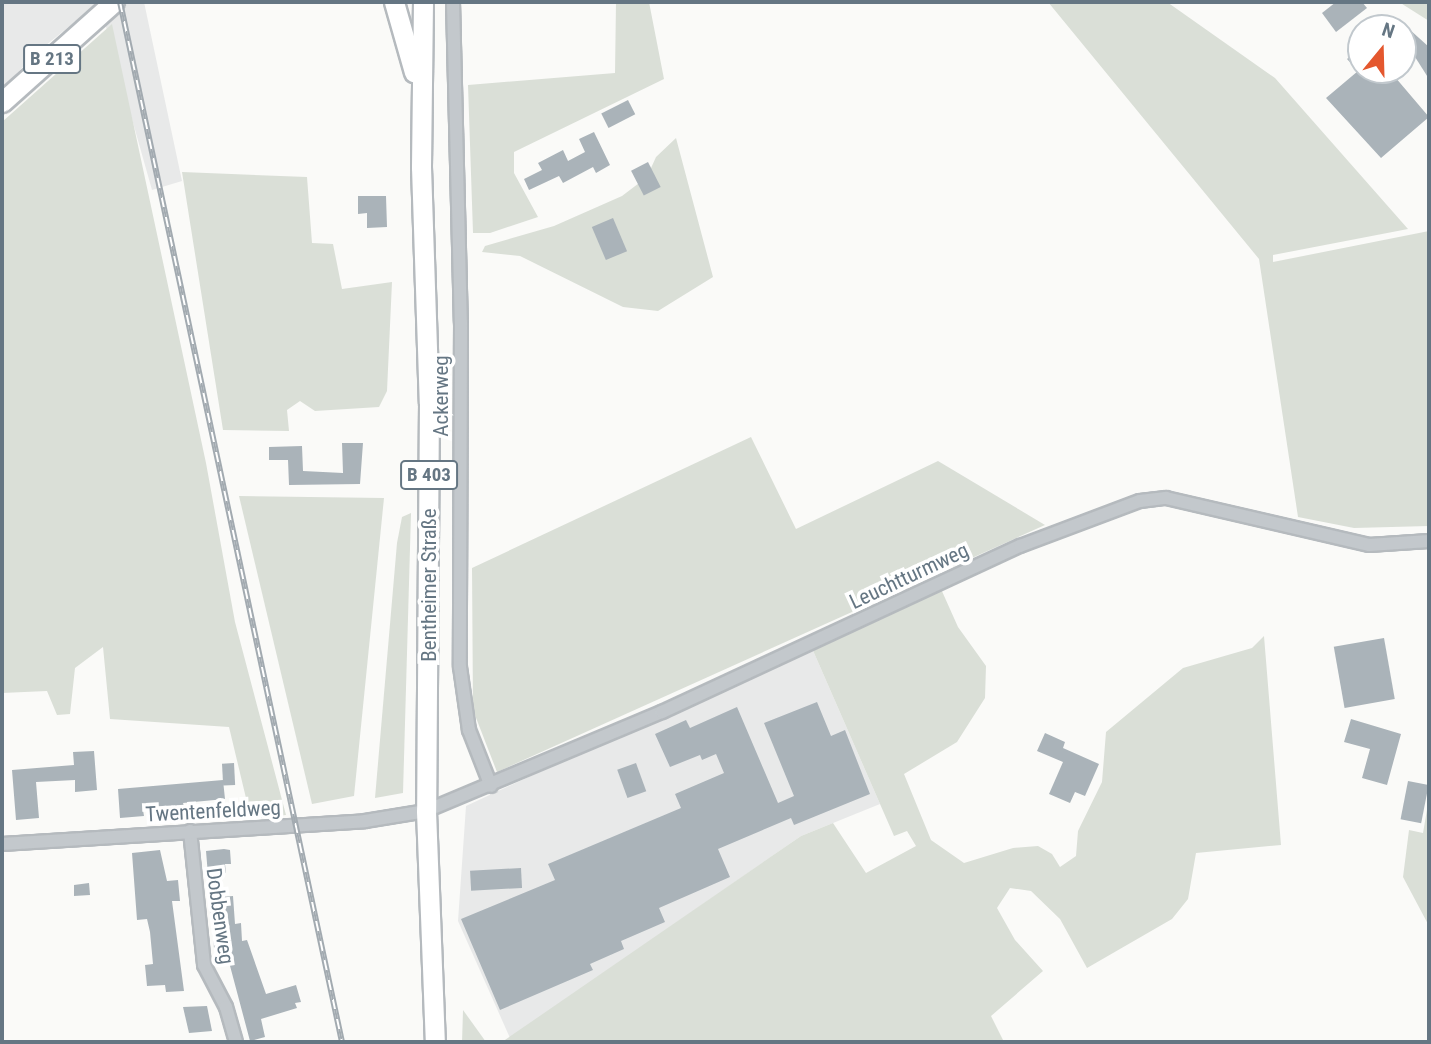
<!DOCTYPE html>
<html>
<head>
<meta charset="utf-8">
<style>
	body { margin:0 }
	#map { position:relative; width:1431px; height:1044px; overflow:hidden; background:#fafaf8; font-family:"Roboto Condensed",sans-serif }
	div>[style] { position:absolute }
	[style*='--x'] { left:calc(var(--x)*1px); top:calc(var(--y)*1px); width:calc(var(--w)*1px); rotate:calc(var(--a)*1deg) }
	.built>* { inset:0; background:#e8e9e9 }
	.green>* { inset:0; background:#dadfd7 }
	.building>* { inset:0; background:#aab3b9; transform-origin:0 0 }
	.roads { filter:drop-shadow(2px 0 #b5babe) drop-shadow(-2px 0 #b5babe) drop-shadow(0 2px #b5babe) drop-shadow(0 -2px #b5babe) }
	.minor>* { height:12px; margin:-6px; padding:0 6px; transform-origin:6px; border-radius:6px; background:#c3c8cc }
	.primary>* { height:19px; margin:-9.5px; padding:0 9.5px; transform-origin:9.5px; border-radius:9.5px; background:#fff }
	.rail>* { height:6px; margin-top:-3px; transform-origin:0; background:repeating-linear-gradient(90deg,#fff 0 10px,#a2aab0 0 20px); box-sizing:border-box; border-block:2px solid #a2aab0 }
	span { translate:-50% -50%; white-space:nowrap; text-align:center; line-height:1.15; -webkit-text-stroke:7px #fff; paint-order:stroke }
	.shield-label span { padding:2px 5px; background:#fff; border:2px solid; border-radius:5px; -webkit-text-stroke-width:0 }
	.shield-label { font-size:19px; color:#657683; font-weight:700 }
	.street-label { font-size:21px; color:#657683 }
	.frame { position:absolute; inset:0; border:4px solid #657683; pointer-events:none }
	.north { position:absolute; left:1347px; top:14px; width:70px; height:70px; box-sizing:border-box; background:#fff; border:2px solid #c1c8cd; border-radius:50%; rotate:19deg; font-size:19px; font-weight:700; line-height:28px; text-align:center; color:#657683 }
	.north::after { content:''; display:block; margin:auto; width:24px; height:32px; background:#e4572e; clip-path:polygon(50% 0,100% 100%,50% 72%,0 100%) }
</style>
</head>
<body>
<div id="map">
	<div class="built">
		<div style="clip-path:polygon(2px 2px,144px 2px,182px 181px,152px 190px,99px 2px,34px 55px,2px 89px)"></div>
		<div style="clip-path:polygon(811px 646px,880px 804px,801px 836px,510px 1038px,458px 921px,466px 806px)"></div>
	</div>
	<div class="green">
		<div style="clip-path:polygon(616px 2px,649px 2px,664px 79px,514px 152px,514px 173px,538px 217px,490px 233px,473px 233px,468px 85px,615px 73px)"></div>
		<div style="clip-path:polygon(1048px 2px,1167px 2px,1275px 78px,1408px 229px,1273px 255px,1273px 262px,1429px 231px,1429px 526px,1354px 528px,1298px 517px,1259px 259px)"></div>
		<div style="clip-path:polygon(1399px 2px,1429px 2px,1429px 21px)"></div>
		<div style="clip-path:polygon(112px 24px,206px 463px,235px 622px,286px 815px,251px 819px,229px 727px,110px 719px,103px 647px,75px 668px,70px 714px,57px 715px,47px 691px,2px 693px,2px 122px)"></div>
		<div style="clip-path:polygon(676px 138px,713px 277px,658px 311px,623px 307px,520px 256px,482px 252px,485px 246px,554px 226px,622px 196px,647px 177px,656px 157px)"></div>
		<div style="clip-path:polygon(182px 172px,307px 177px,312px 243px,333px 244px,342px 289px,392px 282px,387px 391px,379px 407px,315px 411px,300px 401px,287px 410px,289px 431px,223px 430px)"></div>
		<div style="clip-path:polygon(751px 437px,796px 529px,938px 461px,1045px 525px,497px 772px,473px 710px,472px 568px)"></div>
		<div style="clip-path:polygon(239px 496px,384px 498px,354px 796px,312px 804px)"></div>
		<div style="clip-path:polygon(411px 513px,403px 793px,375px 798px,397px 543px,402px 517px)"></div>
		<div style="clip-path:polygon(941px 589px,958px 627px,986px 666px,985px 698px,957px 742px,904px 774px,931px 840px,964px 863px,1013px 848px,1038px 846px,1052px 854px,1060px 867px,1076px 856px,1078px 831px,1102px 782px,1106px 732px,1183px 668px,1252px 648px,1264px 636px,1281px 845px,1196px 853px,1188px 899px,1172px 919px,1087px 968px,1060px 919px,1031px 891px,1010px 888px,997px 908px,1015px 940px,1043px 971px,991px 1016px,1004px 1042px,502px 1042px,801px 836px,833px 823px,866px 873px,916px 846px,907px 831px,894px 836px,811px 646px)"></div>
		<div style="clip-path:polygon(1429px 798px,1429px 926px,1403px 877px,1409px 830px,1423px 833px)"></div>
		<div style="clip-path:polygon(463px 1010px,486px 1042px,462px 1042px)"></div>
	</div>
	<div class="building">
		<div style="clip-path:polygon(1336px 2px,1362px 2px,1367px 8px,1336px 32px,1322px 13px)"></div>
		<div style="clip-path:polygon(1409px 29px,1429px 47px,1429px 79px,1403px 38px)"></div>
		<div style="clip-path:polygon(1361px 47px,1361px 70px,1389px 70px,1429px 117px,1381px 158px,1326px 98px,1358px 71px,1347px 59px)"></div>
		<div style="left:628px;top:100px;width:16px;height:30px;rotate:63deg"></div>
		<div style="clip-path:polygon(594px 132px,610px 165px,596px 173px,593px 167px,563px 183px,559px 176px,529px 190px,524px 179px,542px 170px,538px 163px,563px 150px,568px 161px,585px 152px,579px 139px)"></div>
		<div style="left:648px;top:162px;width:28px;height:19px;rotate:63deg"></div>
		<div style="clip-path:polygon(358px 196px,386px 196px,387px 227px,367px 228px,367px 213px,358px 214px)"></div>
		<div style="left:613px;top:218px;width:36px;height:23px;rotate:67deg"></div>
		<div style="clip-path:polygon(342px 443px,363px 443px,360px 484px,289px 485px,288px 460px,269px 460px,269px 447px,302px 446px,303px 471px,343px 473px)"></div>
		<div style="left:1384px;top:638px;width:62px;height:51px;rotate:80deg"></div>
		<div style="clip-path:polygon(817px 702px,831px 736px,845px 730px,870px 794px,794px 825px,791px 818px,718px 849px,730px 877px,659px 908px,665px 922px,621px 941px,624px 949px,590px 964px,593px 970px,500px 1010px,461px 919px,555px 880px,548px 864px,681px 808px,675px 794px,724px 773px,716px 754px,702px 760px,700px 755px,670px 767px,655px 734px,686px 720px,690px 728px,737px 707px,778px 803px,794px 796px,764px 723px)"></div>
		<div style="clip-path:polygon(1351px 719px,1401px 734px,1387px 785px,1362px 778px,1370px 749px,1344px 742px)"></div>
		<div style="clip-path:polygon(1045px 733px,1065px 742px,1063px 748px,1099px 764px,1085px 796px,1075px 792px,1070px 803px,1049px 794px,1063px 762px,1037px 751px)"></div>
		<div style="clip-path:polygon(94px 751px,97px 790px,75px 792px,75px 780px,36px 782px,39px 818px,16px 820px,12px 770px,74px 765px,73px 752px)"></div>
		<div style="left:234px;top:763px;width:22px;height:12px;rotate:87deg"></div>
		<div style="left:636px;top:763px;width:30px;height:20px;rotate:70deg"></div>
		<div style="clip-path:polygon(223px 780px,225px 799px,183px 803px,184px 806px,143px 810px,144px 816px,120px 818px,118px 789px)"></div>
		<div style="left:1408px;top:781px;width:21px;height:39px;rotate:11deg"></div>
		<div style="clip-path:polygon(224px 849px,230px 850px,231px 864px,225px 864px,226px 873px,208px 875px,206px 851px)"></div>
		<div style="clip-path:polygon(160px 850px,167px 881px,178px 880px,180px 901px,172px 901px,184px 991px,166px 992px,165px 985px,147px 986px,145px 965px,153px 964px,150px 932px,147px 919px,137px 920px,132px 853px)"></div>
		<div style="left:521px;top:868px;width:20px;height:51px;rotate:87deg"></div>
		<div style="clip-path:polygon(89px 883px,90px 895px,74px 896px,74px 885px)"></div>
		<div style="clip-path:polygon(233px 896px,235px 924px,241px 923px,242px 941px,247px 940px,266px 994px,296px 985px,301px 1002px,295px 1003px,297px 1008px,261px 1019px,265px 1037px,250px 1041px,225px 947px,214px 948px,209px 898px)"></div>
		<div style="clip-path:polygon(207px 1006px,212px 1031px,189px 1033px,183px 1007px)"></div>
	</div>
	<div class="roads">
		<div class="minor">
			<div style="--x:453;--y:2;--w:321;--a:88.6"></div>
			<div style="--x:461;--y:323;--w:344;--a:90.2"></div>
			<div style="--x:460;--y:667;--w:64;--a:81.9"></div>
			<div style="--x:469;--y:730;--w:60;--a:68.6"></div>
			<div style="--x:190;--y:831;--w:135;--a:84"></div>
			<div style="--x:204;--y:965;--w:47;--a:62.4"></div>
			<div style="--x:226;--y:1007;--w:36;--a:74"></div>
			<div style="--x:2;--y:844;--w:364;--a:-3.6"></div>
			<div style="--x:365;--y:821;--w:62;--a:-9.3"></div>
			<div style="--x:426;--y:811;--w:256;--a:-22.8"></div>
			<div style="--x:662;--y:712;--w:395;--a:-24.9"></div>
			<div style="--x:1020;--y:546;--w:128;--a:-20.6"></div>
			<div style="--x:1140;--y:501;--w:26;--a:-7"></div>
			<div style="--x:1166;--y:498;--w:208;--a:13"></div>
			<div style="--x:1369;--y:545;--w:60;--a:-3.8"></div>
		</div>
		<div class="primary">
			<div style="--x:394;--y:2;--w:73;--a:74.1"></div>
			<div style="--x:423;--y:2;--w:165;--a:90.7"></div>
			<div style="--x:421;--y:167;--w:236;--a:88.1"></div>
			<div style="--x:429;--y:403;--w:408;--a:90.4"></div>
			<div style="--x:426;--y:811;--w:231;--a:87.8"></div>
			<div style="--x:2;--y:102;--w:150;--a:-41.8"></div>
		</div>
	</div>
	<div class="rail">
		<div style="--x:120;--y:2;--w:1063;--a:77.95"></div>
	</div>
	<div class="shield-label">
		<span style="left:52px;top:59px">B 213</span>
		<span style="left:429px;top:475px">B 403</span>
	</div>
	<div class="street-label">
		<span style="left:441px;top:396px;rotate:-90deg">Ackerweg</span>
		<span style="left:909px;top:576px;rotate:-25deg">Leuchtturmweg</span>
		<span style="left:429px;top:585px;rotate:-90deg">Bentheimer Straße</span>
		<span style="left:213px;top:811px;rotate:-3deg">Twentenfeldweg</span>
		<span style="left:220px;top:916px;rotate:82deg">Dobbenweg</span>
	</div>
	<div class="frame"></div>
	<div class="north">N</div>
</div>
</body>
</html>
